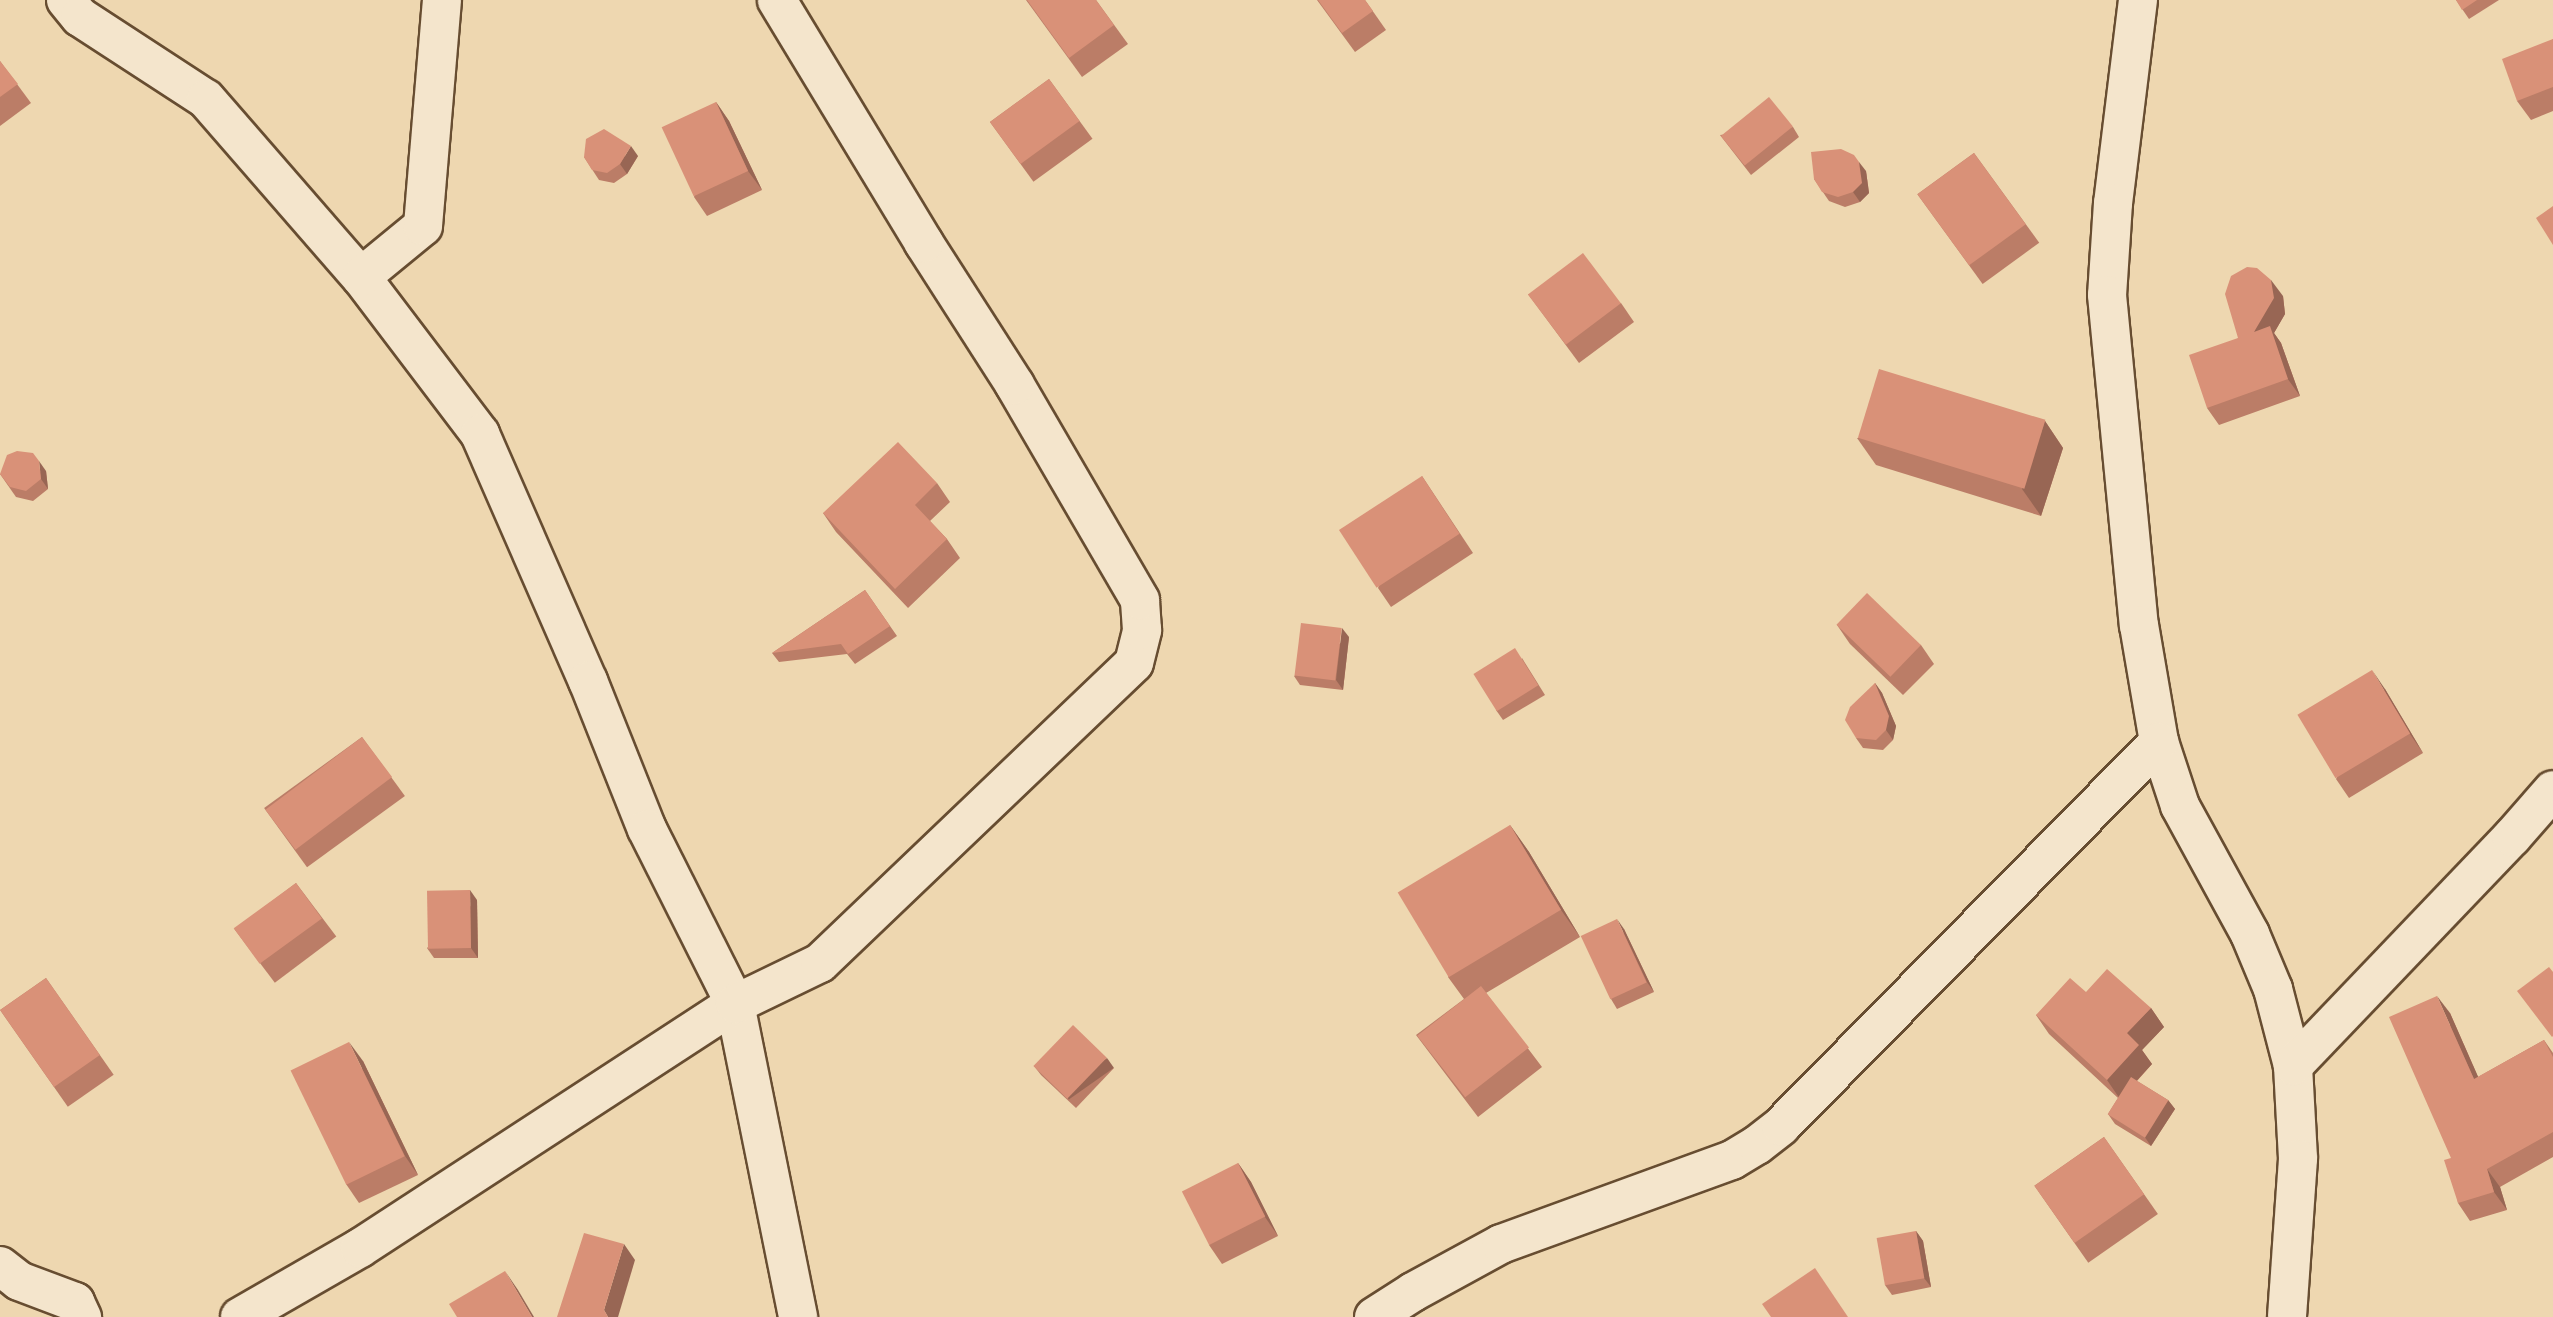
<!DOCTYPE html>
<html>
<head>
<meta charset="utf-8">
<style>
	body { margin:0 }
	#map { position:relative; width:2553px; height:1317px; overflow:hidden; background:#eed7b0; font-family:"Libre Caslon Text",serif }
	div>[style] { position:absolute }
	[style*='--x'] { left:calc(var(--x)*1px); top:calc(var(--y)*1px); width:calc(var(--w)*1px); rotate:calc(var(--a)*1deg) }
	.roads { filter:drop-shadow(2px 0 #674d31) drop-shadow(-2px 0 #674d31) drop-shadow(0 2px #674d31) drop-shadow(0 -2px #674d31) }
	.street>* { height:38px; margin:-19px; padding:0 19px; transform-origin:19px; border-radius:19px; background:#f4e5cc }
	.wall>* { inset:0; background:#bb7d67; transform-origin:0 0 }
	.shaded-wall>* { inset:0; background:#986654; transform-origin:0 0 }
	.building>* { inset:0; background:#d99178; transform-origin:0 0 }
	span { translate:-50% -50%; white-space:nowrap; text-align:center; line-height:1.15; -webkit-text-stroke:5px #f4e5cc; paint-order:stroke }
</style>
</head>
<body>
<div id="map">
	<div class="roads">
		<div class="street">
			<div style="--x:66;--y:0;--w:22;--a:51"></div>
			<div style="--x:80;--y:17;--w:150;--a:33.1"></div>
			<div style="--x:206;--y:99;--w:236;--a:49"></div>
			<div style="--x:361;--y:277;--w:197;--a:52.8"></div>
			<div style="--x:480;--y:434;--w:270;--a:66.4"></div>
			<div style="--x:588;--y:681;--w:159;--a:68.3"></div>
			<div style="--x:647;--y:829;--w:196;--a:63.3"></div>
			<div style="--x:735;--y:1004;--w:319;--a:78.6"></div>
			<div style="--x:2138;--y:0;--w:205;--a:97"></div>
			<div style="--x:2113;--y:203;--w:92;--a:93.7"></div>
			<div style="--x:2107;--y:295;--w:332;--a:84.5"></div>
			<div style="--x:2139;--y:625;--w:119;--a:80.3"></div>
			<div style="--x:2159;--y:742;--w:67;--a:71.8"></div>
			<div style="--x:2180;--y:806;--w:146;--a:61.3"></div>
			<div style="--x:2250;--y:934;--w:60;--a:67.3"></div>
			<div style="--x:2273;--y:989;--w:80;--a:75.4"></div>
			<div style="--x:2293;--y:1066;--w:93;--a:86.9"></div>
			<div style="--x:2298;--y:1159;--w:158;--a:94"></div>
			<div style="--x:361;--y:277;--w:80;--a:-39.4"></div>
			<div style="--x:423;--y:226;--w:227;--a:-85.2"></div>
			<div style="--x:2293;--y:1066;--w:317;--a:-46.3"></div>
			<div style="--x:2512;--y:837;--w:62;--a:-48.9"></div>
			<div style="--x:0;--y:1266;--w:24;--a:38"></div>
			<div style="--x:19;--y:1281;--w:60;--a:20.6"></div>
			<div style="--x:75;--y:1302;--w:17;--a:65"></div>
			<div style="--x:240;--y:1317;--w:138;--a:-29.9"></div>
			<div style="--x:360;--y:1248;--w:447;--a:-33.1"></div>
			<div style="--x:735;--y:1004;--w:94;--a:-25.8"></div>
			<div style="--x:820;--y:963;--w:434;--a:-43.7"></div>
			<div style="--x:1134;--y:663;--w:34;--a:-76"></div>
			<div style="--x:1142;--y:630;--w:30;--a:-94"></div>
			<div style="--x:1140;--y:600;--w:249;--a:-120.2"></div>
			<div style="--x:1015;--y:385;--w:169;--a:-122.7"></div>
			<div style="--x:924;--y:243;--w:284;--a:-121.2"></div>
			<div style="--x:1374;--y:1317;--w:46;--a:-32.7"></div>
			<div style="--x:1413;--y:1292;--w:100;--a:-28.6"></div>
			<div style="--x:1501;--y:1244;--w:246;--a:-20"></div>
			<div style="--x:1732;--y:1160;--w:29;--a:-31"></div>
			<div style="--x:1757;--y:1145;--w:31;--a:-38"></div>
			<div style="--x:1781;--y:1126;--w:539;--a:-45.45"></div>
		</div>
	</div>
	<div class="wall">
		<div style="clip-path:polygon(1026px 0,1096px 0,1128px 44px,1082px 77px)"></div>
		<div style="clip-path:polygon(1317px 0,1365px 0,1386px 30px,1355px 52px)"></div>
		<div style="clip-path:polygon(2456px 0,2499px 0,2469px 19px)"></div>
		<div style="clip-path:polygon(2553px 39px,2553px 111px,2531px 120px,2517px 101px)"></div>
		<div style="clip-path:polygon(0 61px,31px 103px,0 126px)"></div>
		<div style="left:1049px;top:79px;width:74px;height:73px;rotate:54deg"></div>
		<div style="clip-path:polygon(716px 102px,729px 121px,762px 190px,707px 216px,694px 197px)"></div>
		<div style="clip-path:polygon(1793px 127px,1799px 137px,1751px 175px,1720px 135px)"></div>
		<div style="left:1974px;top:153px;width:111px;height:70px;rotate:54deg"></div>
		<div style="clip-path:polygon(638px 156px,627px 174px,614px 183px,599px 180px,584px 157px)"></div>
		<div style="clip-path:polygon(1866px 171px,1869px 193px,1860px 202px,1845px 207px,1829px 201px,1814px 179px)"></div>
		<div style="clip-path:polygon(1528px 294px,1621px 303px,1634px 322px,1579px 363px)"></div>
		<div style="clip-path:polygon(2283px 296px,2285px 314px,2274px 333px,2281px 343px,2300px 396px,2219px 425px,2207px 408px,2238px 338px)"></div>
		<div style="clip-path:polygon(2045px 421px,2063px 448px,2041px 516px,1876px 465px,1857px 438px)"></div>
		<div style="clip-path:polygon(46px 471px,48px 489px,33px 501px,16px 497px,0 474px)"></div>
		<div style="clip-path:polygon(1422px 476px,1473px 553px,1391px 607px,1378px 588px)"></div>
		<div style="clip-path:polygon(937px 483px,950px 502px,930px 521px,947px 539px,960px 558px,908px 608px,836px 532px,823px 513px)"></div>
		<div style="clip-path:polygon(865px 590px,897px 636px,855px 664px,847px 654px,779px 662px,772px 653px)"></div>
		<div style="clip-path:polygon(1837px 625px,1921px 645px,1934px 664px,1903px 695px,1850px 644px)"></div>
		<div style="clip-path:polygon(1349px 637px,1343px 690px,1300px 685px,1294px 676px)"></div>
		<div style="clip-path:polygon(1522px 658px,1545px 695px,1503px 720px,1496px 710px)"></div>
		<div style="clip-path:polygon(1875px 683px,1882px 693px,1896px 726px,1893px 740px,1883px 750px,1863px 748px,1856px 738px)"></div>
		<div style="clip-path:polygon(2385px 689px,2423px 753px,2349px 798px,2336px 779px)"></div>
		<div style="left:362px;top:737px;width:73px;height:121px;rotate:54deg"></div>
		<div style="clip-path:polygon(1510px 825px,1529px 852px,1580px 937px,1486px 993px,1542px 1067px,1478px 1117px,1416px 1035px,1464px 999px,1448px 977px)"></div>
		<div style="left:296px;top:883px;width:67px;height:77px;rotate:53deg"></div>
		<div style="clip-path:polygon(477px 900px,478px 958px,434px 958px,427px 948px)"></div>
		<div style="clip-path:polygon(1624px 929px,1654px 992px,1617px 1009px,1611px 999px)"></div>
		<div style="left:46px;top:978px;width:118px;height:56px;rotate:55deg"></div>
		<div style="clip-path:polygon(2086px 992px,2151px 1008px,2164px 1027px,2142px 1050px,2152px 1064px,2137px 1081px,2168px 1100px,2175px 1109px,2151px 1146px,2115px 1124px,2108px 1114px,2118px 1098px,2049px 1034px,2036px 1015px)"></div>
		<div style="clip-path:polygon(2450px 1013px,2478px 1077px,2544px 1040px,2553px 1053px,2553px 1157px,2500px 1187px,2507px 1210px,2470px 1221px,2458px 1203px,2451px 1158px)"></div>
		<div style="clip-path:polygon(363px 1061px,418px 1175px,359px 1203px,346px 1184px)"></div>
		<div style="clip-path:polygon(1034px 1066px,1114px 1068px,1076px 1108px,1041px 1075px)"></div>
		<div style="left:2104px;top:1137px;width:94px;height:85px;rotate:55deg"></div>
		<div style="clip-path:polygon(1238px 1163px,1251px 1182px,1278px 1236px,1222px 1264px,1209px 1245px)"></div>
		<div style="clip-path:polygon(1916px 1231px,1923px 1241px,1931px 1287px,1892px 1295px,1885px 1285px)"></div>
	</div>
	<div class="shaded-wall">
		<div style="clip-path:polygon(716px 102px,729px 121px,762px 190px,748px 171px)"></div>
		<div style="clip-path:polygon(631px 146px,638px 156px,627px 174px,620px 164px)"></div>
		<div style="clip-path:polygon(1859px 162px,1866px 171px,1869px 193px,1860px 202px,1853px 192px)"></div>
		<div style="clip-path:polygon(2271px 280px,2283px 296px,2285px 314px,2274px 333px,2281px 343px,2300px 396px,2254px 332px)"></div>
		<div style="clip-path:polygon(2045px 421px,2063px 448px,2041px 516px,2022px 489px)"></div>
		<div style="clip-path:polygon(39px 461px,46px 471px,48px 489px,41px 479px)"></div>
		<div style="clip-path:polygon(1342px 628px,1349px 637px,1343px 690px,1336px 680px)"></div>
		<div style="clip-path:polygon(2372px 670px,2385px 689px,2423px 753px,2410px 734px)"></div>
		<div style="clip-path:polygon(1875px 683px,1882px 693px,1896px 726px,1893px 740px,1886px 730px)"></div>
		<div style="clip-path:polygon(1510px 825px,1529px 852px,1580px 937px,1561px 910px)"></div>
		<div style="clip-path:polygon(470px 890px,477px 900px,478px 958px,471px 948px)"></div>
		<div style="clip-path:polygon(1617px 919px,1624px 929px,1654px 992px,1647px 982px)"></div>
		<div style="clip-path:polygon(2437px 996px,2450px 1013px,2487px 1097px,2474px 1079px)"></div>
		<div style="clip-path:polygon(2151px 1008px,2164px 1027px,2142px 1050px,2152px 1064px,2120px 1099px,2107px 1080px,2127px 1033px)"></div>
		<div style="clip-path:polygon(349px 1042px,363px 1061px,418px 1175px,405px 1156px)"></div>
		<div style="left:1107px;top:1058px;width:12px;height:55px;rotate:55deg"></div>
		<div style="clip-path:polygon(2168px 1100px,2175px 1109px,2151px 1146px,2144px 1136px)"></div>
		<div style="clip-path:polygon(1238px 1163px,1251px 1182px,1278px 1236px,1265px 1217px)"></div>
		<div style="clip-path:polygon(2487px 1169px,2500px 1187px,2507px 1210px,2494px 1192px)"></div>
		<div style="clip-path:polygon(1916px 1231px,1923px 1241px,1931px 1287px,1924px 1278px)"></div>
		<div style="clip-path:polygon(624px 1244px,635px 1260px,618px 1317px,608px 1317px,604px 1310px)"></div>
		<div style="clip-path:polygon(505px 1271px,518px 1290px,534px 1317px,532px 1317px)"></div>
	</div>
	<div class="building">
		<div style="clip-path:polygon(1027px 0,1096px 0,1114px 25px,1069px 58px)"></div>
		<div style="clip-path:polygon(1318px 0,1365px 0,1373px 11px,1342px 33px)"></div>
		<div style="clip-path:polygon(2456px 0,2477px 0,2462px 10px)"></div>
		<div style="clip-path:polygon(2553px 39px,2553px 87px,2517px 101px,2502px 59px)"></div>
		<div style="clip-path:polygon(0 61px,18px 84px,0 97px)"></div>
		<div style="left:1049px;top:79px;width:52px;height:73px;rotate:54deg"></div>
		<div style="left:1769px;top:97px;width:38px;height:62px;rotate:51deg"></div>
		<div style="left:716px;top:102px;width:76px;height:60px;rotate:65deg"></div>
		<div style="clip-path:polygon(604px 129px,631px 146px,620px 164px,607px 173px,592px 170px,584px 157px,586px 139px)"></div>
		<div style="clip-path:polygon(1841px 149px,1854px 155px,1859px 162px,1862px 183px,1853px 192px,1838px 197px,1822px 192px,1814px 179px,1811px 152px)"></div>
		<div style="left:1974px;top:153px;width:88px;height:70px;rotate:54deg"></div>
		<div style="clip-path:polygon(2553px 206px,2553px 245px,2536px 218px)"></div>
		<div style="left:1583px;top:253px;width:63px;height:69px;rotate:53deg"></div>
		<div style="clip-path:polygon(2247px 267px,2257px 268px,2271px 280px,2274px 298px,2254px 332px,2270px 326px,2288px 379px,2207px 408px,2189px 355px,2238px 338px,2225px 294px,2231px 276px)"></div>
		<div style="left:1879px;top:369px;width:174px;height:72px;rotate:17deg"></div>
		<div style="clip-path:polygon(898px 442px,937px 483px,915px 505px,947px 539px,895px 589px,823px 513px)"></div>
		<div style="clip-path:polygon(17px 451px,33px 453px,39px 461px,41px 479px,26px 491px,10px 487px,0 474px,7px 455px)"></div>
		<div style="left:1422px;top:476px;width:69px;height:99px;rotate:57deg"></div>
		<div style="clip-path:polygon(865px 590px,890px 626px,848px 654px,841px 644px,772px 653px)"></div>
		<div style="left:1867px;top:593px;width:75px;height:44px;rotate:44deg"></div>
		<div style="left:1301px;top:623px;width:41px;height:53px;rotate:7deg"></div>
		<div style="left:1515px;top:648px;width:44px;height:49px;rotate:58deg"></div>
		<div style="left:2372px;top:670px;width:74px;height:87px;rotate:59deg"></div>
		<div style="clip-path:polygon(1875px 683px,1889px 716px,1886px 730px,1876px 740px,1856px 738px,1845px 720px,1850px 707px)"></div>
		<div style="left:362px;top:737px;width:50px;height:121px;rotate:53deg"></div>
		<div style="left:1510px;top:825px;width:99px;height:131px;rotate:59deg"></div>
		<div style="left:296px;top:883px;width:44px;height:77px;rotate:54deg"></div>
		<div style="left:470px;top:890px;width:58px;height:43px;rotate:89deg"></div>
		<div style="left:1617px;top:919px;width:70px;height:40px;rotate:65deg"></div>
		<div style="clip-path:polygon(2549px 967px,2553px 972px,2553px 1036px,2552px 1037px,2517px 991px)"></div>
		<div style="clip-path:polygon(2107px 969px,2151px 1008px,2127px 1033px,2139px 1045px,2107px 1080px,2036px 1015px,2070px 978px,2086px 992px)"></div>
		<div style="left:46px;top:978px;width:94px;height:56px;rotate:55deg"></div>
		<div style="left:1481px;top:986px;width:78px;height:81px;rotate:52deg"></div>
		<div style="clip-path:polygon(2437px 996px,2474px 1079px,2544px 1040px,2553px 1057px,2553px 1132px,2487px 1169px,2494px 1192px,2458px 1203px,2444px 1160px,2451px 1158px,2389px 1017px)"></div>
		<div style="left:1073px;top:1025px;width:47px;height:57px;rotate:44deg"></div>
		<div style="left:349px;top:1042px;width:127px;height:65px;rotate:64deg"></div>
		<div style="left:2131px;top:1077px;width:44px;height:44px;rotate:32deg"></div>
		<div style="left:2104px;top:1137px;width:70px;height:85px;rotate:55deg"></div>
		<div style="left:1238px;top:1163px;width:60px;height:63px;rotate:63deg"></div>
		<div style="left:1916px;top:1231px;width:48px;height:40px;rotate:80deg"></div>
		<div style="clip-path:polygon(584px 1233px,624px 1244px,604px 1310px,608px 1317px,557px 1317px)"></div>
		<div style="clip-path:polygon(1815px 1268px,1848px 1317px,1771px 1317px,1762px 1304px)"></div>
		<div style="clip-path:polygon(505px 1271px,532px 1317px,457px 1317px,449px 1304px)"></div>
	</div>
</div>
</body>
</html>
